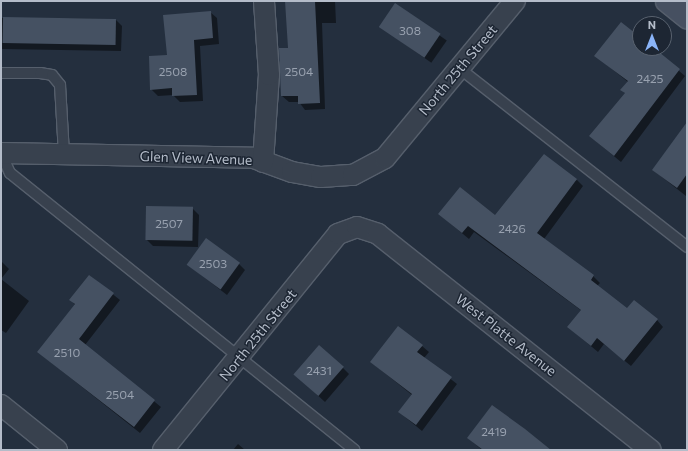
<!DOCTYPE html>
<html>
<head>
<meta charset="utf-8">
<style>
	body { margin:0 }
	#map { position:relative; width:688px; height:451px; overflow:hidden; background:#242f3e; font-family:Commissioner,sans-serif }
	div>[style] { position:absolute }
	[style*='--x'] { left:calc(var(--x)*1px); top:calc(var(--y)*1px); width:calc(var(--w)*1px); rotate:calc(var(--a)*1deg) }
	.shadow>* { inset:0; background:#0007; transform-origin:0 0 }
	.building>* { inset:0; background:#455162; transform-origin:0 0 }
	.roads { filter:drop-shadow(1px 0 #565f6c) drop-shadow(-1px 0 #565f6c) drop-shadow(0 1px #565f6c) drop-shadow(0 -1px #565f6c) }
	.service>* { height:10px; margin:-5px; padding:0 5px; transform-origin:5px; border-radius:5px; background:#38414e }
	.minor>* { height:20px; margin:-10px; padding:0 10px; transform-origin:10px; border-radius:10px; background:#38414e }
	.secondary>* { height:22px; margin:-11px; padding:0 11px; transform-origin:11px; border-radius:11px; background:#465061 }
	span { translate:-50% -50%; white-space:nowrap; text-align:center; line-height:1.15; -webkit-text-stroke:3px #1d2633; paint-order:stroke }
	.number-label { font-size:12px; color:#98a1af }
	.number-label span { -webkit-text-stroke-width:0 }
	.street-label { font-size:14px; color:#b4bcc9 }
	.frame { position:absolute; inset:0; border:2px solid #b4bcc9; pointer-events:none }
	.north { position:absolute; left:632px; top:16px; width:40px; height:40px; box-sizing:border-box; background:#1d2633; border:1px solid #59626f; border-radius:50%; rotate:0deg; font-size:11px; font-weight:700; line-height:16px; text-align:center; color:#b4bcc9 }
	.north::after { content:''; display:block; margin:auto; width:14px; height:18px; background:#8ab4f8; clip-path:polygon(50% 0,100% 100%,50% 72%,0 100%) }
</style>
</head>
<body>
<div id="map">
	<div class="shadow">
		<div style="clip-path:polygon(286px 1px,335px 1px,336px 23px,322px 23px,325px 109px,305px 110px,299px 102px,289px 102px,282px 96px,289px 49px)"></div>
		<div style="left:396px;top:5px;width:62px;height:27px;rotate:35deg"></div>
		<div style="clip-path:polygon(210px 12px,217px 18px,219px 44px,200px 46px,203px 101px,180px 102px,173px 95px,158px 96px,151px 89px,168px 56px)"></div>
		<div style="clip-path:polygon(1px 18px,115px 19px,122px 26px,121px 51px,1px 49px)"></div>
		<div style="clip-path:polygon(640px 39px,640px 48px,652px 48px,685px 76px,621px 162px,597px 142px,626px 94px,622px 90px,628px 82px,596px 56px)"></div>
		<div style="clip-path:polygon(687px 127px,687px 195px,686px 196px,653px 170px)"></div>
		<div style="clip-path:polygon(577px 180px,583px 186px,544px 239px,593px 276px,600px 283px,597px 286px,627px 310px,657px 320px,663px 327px,631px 366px,604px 344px,598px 352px,568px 327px,582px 311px,474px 232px,469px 239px,439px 214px,496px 216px)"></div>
		<div style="clip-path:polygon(192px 208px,199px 215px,198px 247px,153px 246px,146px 239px)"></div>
		<div style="clip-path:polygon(1px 261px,9px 269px,1px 279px,29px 301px,6px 333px,1px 330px)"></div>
		<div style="clip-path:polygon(187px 264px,239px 264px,245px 270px,227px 295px)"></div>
		<div style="clip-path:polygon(90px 276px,120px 300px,85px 345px,161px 407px,140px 433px,38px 352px,75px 305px,71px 300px)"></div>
		<div style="clip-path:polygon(422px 346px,429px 352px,424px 358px,457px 384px,422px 431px,399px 412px,412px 395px,371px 362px)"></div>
		<div style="clip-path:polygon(343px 368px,349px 374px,325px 402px,302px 381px)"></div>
		<div style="clip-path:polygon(468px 438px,550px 450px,482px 450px)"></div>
		<div style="clip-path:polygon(238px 444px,245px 450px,233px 450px)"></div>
	</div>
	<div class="building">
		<div style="clip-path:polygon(285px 1px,315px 1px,320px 103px,298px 104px,298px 96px,281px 96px,279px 48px,288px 48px)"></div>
		<div style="left:395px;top:3px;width:55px;height:29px;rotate:34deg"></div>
		<div style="clip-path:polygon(211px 11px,213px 38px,194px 40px,197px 95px,172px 96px,172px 88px,150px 90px,149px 56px,167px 55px,163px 15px)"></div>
		<div style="left:3px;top:17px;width:113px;height:26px;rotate:1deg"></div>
		<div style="clip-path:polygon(621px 22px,640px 37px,640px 48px,654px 48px,680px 69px,614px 156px,589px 136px,625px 93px,620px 90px,628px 81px,594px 56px)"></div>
		<div style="clip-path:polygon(687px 122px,687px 174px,677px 188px,652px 170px)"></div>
		<div style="clip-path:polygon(544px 154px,577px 179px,537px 233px,594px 275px,591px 280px,627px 308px,634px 300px,658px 319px,624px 361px,597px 338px,591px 346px,567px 327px,581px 310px,468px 226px,462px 233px,438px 214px,460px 187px,495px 215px)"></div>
		<div style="left:146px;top:206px;width:47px;height:34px;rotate:1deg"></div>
		<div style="left:206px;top:238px;width:42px;height:33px;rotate:36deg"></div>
		<div style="clip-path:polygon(89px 275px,114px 293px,79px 339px,155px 400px,134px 427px,37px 352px,75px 304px,69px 300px)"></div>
		<div style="clip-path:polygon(398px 326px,423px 345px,417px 352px,452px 377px,416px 425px,398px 412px,412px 394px,370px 362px)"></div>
		<div style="left:319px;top:345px;width:33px;height:39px;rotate:41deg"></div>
		<div style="clip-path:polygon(492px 405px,525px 429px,551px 450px,483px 450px,467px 438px)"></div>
	</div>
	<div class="roads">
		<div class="service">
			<div style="--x:459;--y:68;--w:290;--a:38.1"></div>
			<div style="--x:1;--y:73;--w:39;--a:0"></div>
			<div style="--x:40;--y:73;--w:12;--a:9"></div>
			<div style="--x:52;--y:75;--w:13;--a:51"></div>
			<div style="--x:60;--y:85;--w:69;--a:86.7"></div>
			<div style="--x:1;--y:153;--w:22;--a:66"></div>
			<div style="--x:10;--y:173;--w:442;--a:38.8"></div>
		</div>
		<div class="minor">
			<div style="--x:1;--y:153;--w:253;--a:1.1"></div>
			<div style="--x:254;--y:158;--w:40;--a:20.2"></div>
			<div style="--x:292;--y:172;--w:29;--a:10"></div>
			<div style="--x:321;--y:177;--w:32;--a:-4"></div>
			<div style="--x:353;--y:175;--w:36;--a:-28"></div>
			<div style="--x:385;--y:158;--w:204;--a:-50.4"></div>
			<div style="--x:263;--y:162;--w:87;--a:-86.1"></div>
			<div style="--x:269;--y:75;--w:74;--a:-93.9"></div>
			<div style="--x:1;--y:405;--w:72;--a:38.8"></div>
			<div style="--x:163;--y:450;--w:278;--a:-51"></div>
			<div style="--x:338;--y:234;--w:20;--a:-20"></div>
			<div style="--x:357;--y:227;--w:22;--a:18"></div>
			<div style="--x:378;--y:234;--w:348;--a:38.4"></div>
		</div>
		<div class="secondary">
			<div style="--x:667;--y:1;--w:26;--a:39"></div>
		</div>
	</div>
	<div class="number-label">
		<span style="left:410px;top:31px">308</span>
		<span style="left:173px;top:72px">2508</span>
		<span style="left:299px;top:72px">2504</span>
		<span style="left:650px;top:79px">2425</span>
		<span style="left:169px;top:224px">2507</span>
		<span style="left:512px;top:229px">2426</span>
		<span style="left:213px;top:264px">2503</span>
		<span style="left:67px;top:353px">2510</span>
		<span style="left:319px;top:371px">2431</span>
		<span style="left:120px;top:395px">2504</span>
		<span style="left:494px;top:432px">2419</span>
	</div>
	<div class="street-label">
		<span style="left:458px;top:70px;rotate:-50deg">North 25th Street</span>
		<span style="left:196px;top:158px;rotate:2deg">Glen View Avenue</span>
		<span style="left:258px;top:335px;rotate:-51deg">North 25th Street</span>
		<span style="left:506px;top:335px;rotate:38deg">West Platte Avenue</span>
	</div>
	<div class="frame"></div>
	<div class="north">N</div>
</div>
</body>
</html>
